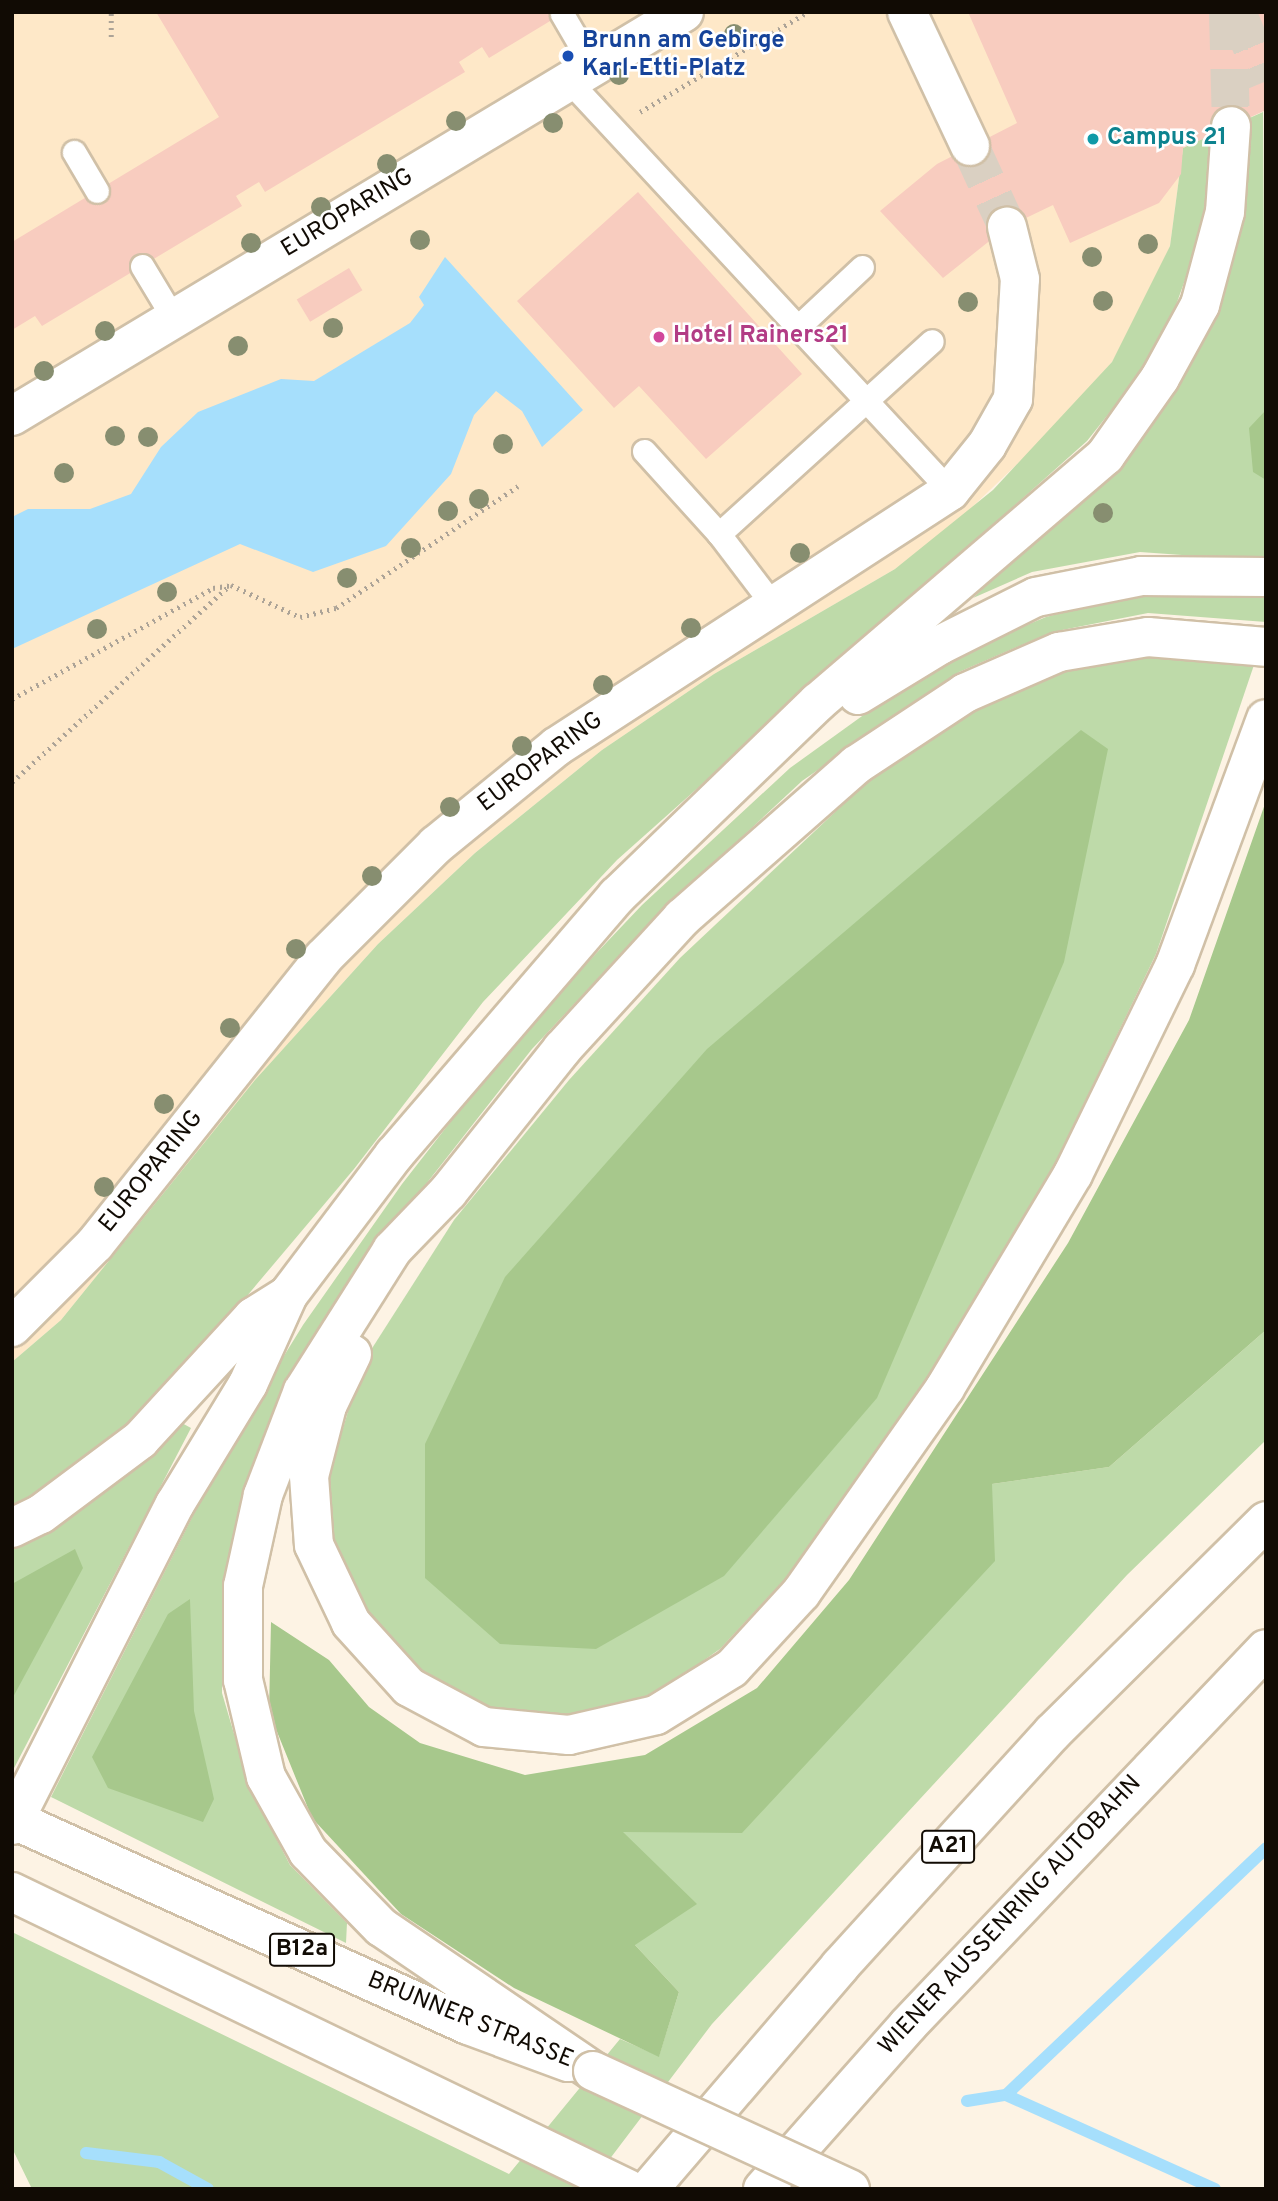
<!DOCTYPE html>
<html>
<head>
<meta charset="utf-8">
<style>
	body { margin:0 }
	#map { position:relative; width:1278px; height:2201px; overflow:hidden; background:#fdf3e4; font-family:Overpass,sans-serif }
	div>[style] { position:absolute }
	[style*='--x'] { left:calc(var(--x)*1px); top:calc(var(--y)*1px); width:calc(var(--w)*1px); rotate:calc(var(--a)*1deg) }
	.built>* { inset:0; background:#fee8c8 }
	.green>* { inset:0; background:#bedaa9 }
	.forest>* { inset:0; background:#a7c88c }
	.water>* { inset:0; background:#a6dffc }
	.stream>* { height:12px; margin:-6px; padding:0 6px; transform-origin:6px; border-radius:6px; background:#a6dffc }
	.building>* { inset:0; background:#f8ccbf; transform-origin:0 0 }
	.street-tunnel>* { height:38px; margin-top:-19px; transform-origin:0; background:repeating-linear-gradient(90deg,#dad0c2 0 38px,transparent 0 57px) }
	.highway-tunnel>* { height:38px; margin-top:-19px; transform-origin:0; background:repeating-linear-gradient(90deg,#dad0c2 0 38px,transparent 0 57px) }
	.path>* { height:4.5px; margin-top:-2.25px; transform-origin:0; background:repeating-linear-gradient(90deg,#aca397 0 2px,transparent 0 7px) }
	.roads { filter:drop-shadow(2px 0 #d0c0a7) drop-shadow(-2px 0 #d0c0a7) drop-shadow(0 2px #d0c0a7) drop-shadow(0 -2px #d0c0a7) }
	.lane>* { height:23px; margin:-11.5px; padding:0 11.5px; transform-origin:11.5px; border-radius:11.5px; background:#fff }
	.street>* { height:38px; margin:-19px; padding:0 19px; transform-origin:19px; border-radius:19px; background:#fff }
	.primary>* { height:38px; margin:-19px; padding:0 19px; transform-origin:19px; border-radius:19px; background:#fff }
	.highway>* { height:38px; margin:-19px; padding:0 19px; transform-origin:19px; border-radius:19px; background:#fff }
	.bridges { filter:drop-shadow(2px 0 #d0c0a7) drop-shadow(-2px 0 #d0c0a7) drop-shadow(0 2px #d0c0a7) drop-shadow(0 -2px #d0c0a7) }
	.primary-bridge>* { height:38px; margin:-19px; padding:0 19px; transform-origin:19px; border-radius:19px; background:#fff }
	.trees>* { width:20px; height:20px; margin:-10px; border-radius:50%; background:#878e70 }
	.dots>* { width:19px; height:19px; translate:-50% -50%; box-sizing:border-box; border:4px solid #fff; border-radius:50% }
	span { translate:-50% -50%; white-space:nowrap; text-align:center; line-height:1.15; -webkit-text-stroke:5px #fff; paint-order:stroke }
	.shield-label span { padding:2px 5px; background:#fff; border:2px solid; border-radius:5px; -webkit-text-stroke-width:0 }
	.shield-label { font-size:23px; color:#110b04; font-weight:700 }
	.transit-label { font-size:24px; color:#164399; font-weight:700 }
	.left { translate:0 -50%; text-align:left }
	.culture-label { font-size:24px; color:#0d838f; font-weight:700 }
	.street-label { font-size:24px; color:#110b04 }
	.hotel-label { font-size:24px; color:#b23c85; font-weight:700 }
	.frame { position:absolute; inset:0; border:14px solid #110b04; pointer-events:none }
</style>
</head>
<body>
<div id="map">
	<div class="built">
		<div style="clip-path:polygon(12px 12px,1266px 12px,1266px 110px,1183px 148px,1170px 246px,1141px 311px,1112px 362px,1054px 429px,946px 532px,895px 569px,714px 674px,602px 750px,475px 853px,378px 944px,255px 1080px,61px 1320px,12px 1362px)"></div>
	</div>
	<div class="green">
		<div style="clip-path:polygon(1263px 112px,1266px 561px,1140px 552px,1032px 572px,973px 598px,1114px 464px,1179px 377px,1245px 120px)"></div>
		<div style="clip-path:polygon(1217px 132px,1201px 235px,1170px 322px,1137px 378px,1087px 441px,617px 860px,483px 1002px,354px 1169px,219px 1329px,142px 1411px,74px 1468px,12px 1510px,12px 1362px,61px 1320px,255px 1080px,378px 944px,475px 853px,602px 750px,714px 674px,895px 569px,993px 490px,1112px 362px,1170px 246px,1183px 148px)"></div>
		<div style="clip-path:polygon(1144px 592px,1266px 595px,1266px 622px,1148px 613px,1052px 632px,959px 672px,802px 781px,655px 918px,532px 1049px,419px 1193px,320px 1335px,247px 1485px,223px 1594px,222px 1693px,250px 1788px,290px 1865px,347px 1923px,346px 1943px,51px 1797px,227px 1448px,303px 1325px,402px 1184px,516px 1038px,642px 905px,790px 768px,901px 688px,953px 656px,1046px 617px)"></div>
		<div style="clip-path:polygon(1155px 653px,1255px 662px,1156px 954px,1056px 1162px,928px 1376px,786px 1578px,720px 1649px,646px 1701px,575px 1718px,493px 1708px,424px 1676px,368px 1618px,332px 1545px,328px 1479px,362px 1364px,454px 1220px,569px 1080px,680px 958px,866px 783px,968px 713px,1063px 671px)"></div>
		<div style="clip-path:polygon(1266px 1330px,1266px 1440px,1127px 1575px,712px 2024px,587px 2189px,32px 2189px,12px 2148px,12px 1932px,509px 2174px,620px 2039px,659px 2056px,679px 1992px,635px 1945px,622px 1831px,992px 1484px,1109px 1467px)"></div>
		<div style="clip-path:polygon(180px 1422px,191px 1428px,12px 1772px,12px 1548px,52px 1529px)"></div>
	</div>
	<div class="forest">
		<div style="clip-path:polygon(1266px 410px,1266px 480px,1253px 472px,1249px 428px)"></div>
		<div style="clip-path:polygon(1081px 730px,1108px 749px,1064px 962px,877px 1398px,724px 1576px,596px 1649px,500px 1644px,425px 1578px,425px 1444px,505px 1277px,707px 1049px)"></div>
		<div style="clip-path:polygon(1266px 801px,1266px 1330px,1109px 1467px,992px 1484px,995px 1561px,742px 1833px,623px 1832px,697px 1904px,635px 1945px,679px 1992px,659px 2057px,514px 1988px,401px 1914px,312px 1818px,269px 1712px,271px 1622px,329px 1660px,369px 1707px,420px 1743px,525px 1775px,645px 1755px,757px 1688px,849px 1580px,1068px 1243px,1189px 1020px)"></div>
		<div style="clip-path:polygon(75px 1549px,83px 1568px,12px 1699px,12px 1584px)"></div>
		<div style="clip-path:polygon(190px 1599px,194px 1711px,214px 1799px,203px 1822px,108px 1788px,92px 1757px,168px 1614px)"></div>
	</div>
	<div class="water">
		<div style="clip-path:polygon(445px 257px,583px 410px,542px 447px,522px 411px,496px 391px,474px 415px,451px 474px,386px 546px,313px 572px,240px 544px,12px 649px,12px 517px,28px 509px,90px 509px,131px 494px,161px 447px,198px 412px,281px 379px,314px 381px,410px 323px,424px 305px,419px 297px)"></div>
	</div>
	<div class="stream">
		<div style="--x:1006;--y:2095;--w:359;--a:-43.5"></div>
		<div style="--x:967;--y:2101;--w:39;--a:-9"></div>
		<div style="--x:1006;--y:2095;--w:229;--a:24.2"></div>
		<div style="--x:86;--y:2153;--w:74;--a:7"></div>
		<div style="--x:159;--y:2162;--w:56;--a:28.9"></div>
	</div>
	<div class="building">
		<div style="clip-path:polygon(156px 12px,565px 12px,489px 58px,482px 47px,459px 62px,465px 72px,265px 192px,259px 182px,236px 196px,242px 206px,42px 326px,35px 316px,12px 330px,12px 242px,219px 117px)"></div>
		<div style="clip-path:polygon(968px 12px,1266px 12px,1266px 110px,1183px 148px,1181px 174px,1159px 203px,1070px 243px,1053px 205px,1007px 227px,943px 278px,880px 211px,937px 164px,1017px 123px)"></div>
		<div style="clip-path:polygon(638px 192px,802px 374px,706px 459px,639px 386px,614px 408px,517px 301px)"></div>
		<div style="left:349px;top:268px;width:26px;height:61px;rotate:59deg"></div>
	</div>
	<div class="street-tunnel">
		<div style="--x:970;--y:146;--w:89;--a:65.4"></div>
	</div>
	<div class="highway-tunnel">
		<div style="--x:1228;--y:12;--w:114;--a:88.5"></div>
		<div style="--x:1237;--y:12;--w:75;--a:67.2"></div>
	</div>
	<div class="path">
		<div style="--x:111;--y:37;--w:25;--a:-90"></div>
		<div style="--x:640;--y:112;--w:196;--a:-30.8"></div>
		<div style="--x:12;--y:699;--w:230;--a:-28.9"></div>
		<div style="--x:213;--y:588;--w:18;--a:-9"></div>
		<div style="--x:231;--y:585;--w:76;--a:24.9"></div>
		<div style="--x:300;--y:617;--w:37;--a:-14"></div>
		<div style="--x:336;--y:608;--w:219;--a:-33.8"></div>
		<div style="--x:12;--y:782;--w:294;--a:-42.1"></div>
	</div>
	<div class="roads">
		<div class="lane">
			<div style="--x:562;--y:14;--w:61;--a:59.7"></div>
			<div style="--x:570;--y:82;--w:558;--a:47.1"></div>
			<div style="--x:74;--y:152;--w:45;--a:59.5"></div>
			<div style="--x:142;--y:266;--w:62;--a:58.9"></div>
			<div style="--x:797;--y:328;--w:89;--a:-43.2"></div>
			<div style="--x:644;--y:451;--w:112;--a:47.9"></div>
			<div style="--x:719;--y:534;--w:287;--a:-42.2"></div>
			<div style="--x:719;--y:534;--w:89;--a:52.7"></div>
		</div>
		<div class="street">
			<div style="--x:907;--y:12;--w:148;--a:64.8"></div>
			<div style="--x:12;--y:416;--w:784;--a:-31.01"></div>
			<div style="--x:12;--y:1327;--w:117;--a:-45"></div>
			<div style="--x:95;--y:1244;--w:366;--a:-51.4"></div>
			<div style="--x:323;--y:958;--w:160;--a:-45"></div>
			<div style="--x:436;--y:845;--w:155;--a:-39.2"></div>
			<div style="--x:556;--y:747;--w:470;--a:-33"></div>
			<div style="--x:950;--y:491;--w:59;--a:-51.2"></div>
			<div style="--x:987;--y:445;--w:53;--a:-60.5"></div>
			<div style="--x:1013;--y:399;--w:120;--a:-86.7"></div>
			<div style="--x:1020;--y:279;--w:54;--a:-104"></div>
		</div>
		<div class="primary">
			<div style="--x:12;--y:1819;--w:500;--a:24.31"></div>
			<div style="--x:468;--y:2025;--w:107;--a:20.3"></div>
			<div style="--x:12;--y:1892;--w:684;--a:25.74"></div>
		</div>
		<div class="highway">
			<div style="--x:858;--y:695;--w:96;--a:-31.4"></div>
			<div style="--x:940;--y:645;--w:107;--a:-26.6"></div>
			<div style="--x:1036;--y:597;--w:107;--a:-11.3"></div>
			<div style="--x:1141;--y:576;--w:125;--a:0.5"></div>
			<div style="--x:352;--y:1354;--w:58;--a:115.7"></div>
			<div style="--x:327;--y:1406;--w:72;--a:104.4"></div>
			<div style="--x:309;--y:1476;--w:69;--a:85.9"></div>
			<div style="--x:314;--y:1545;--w:86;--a:64.6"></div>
			<div style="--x:351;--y:1623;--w:86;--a:47.8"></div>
			<div style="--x:409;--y:1687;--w:85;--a:28.1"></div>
			<div style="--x:484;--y:1727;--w:85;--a:5.4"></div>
			<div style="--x:569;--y:1735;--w:89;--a:-12.9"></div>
			<div style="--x:656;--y:1715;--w:89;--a:-31.7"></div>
			<div style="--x:732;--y:1668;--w:102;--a:-47.4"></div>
			<div style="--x:801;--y:1593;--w:251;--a:-54.9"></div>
			<div style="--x:945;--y:1388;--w:249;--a:-59.1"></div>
			<div style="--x:1073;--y:1174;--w:233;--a:-64"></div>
			<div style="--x:1175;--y:965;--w:262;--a:-69.7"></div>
			<div style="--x:12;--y:1528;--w:32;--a:-26"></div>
			<div style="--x:41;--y:1514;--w:124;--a:-36.8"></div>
			<div style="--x:140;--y:1440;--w:167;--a:-47.4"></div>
			<div style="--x:253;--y:1317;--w:39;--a:-32"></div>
			<div style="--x:12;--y:1825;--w:360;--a:-63.1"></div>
			<div style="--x:175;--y:1504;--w:140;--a:-58.7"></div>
			<div style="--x:248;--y:1384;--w:98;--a:-65.8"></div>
			<div style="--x:288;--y:1295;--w:176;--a:-52.9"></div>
			<div style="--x:394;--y:1155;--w:342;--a:-49.3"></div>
			<div style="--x:617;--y:896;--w:279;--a:-44"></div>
			<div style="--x:818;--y:702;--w:378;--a:-40.6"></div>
			<div style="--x:1105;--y:456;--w:95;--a:-54.8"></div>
			<div style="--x:1160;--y:378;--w:83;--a:-61.3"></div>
			<div style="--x:1200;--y:305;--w:96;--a:-75"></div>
			<div style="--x:1225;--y:212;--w:86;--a:-86"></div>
			<div style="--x:593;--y:2071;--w:256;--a:-145.8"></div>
			<div style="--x:381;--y:1927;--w:105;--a:-134.2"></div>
			<div style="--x:308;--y:1852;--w:86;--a:-119.2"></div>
			<div style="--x:266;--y:1777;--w:100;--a:-103.3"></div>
			<div style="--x:243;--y:1680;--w:94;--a:-90"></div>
			<div style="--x:243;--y:1586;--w:93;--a:-77.6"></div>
			<div style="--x:263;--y:1495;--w:111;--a:-69"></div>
			<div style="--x:303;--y:1391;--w:167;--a:-57.7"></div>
			<div style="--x:392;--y:1250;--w:81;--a:-46"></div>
			<div style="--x:448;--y:1192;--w:183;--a:-51.4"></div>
			<div style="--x:562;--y:1049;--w:178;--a:-47.5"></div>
			<div style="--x:682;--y:918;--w:232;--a:-41.3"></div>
			<div style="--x:856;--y:765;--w:131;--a:-33.4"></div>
			<div style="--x:965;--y:693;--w:103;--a:-23.6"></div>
			<div style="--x:1059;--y:652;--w:90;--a:-9.6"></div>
			<div style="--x:1148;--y:637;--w:118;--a:4.8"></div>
			<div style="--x:649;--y:2189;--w:294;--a:-49.4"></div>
			<div style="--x:840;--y:1966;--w:315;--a:-47.7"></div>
			<div style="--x:1052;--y:1733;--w:301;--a:-44.7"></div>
			<div style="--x:763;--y:2189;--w:219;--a:-48.5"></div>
			<div style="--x:908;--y:2025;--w:519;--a:-46.4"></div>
		</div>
	</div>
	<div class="bridges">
		<div class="primary-bridge">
			<div style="--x:593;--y:2071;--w:283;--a:24.7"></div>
		</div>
	</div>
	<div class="trees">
		<div style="left:734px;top:34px"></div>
		<div style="left:619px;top:75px"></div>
		<div style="left:456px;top:121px"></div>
		<div style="left:553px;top:123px"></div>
		<div style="left:387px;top:164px"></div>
		<div style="left:321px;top:207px"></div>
		<div style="left:420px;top:240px"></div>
		<div style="left:251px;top:243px"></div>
		<div style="left:1148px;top:244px"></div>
		<div style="left:1092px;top:257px"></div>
		<div style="left:1103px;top:301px"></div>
		<div style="left:968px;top:302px"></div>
		<div style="left:333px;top:328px"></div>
		<div style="left:105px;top:331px"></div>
		<div style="left:238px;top:346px"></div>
		<div style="left:44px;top:371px"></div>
		<div style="left:115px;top:436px"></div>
		<div style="left:148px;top:437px"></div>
		<div style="left:503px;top:444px"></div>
		<div style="left:64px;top:473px"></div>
		<div style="left:479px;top:499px"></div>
		<div style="left:448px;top:511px"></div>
		<div style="left:1103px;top:513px"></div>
		<div style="left:411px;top:548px"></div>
		<div style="left:800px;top:553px"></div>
		<div style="left:347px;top:578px"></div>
		<div style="left:167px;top:592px"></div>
		<div style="left:691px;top:628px"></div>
		<div style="left:97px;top:629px"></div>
		<div style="left:603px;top:685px"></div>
		<div style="left:522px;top:746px"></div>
		<div style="left:450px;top:807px"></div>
		<div style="left:372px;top:876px"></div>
		<div style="left:296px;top:949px"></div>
		<div style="left:230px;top:1028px"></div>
		<div style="left:164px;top:1104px"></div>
		<div style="left:104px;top:1187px"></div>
	</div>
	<div class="dots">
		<div style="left:568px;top:56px;background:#1a4fb4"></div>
		<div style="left:1093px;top:139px;background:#0f9aa8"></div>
		<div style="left:659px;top:337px;background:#d1479c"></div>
	</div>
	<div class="shield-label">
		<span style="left:948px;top:1847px">A21</span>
		<span style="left:302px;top:1950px">B12a</span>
	</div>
	<div class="transit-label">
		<span class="left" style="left:582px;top:56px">Brunn am Gebirge<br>Karl-Etti-Platz</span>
	</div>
	<div class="culture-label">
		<span class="left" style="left:1107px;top:139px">Campus 21</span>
	</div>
	<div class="street-label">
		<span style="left:348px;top:214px;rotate:-31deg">EUROPARING</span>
		<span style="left:541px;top:763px;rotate:-37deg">EUROPARING</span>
		<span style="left:152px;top:1172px;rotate:-51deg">EUROPARING</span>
		<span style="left:1011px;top:1916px;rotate:-47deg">WIENER AUSSENRING AUTOBAHN</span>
		<span style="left:470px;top:2021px;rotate:22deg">BRUNNER STRASSE</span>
	</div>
	<div class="hotel-label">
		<span class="left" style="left:673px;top:337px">Hotel Rainers21</span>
	</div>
	<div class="frame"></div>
</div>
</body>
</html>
